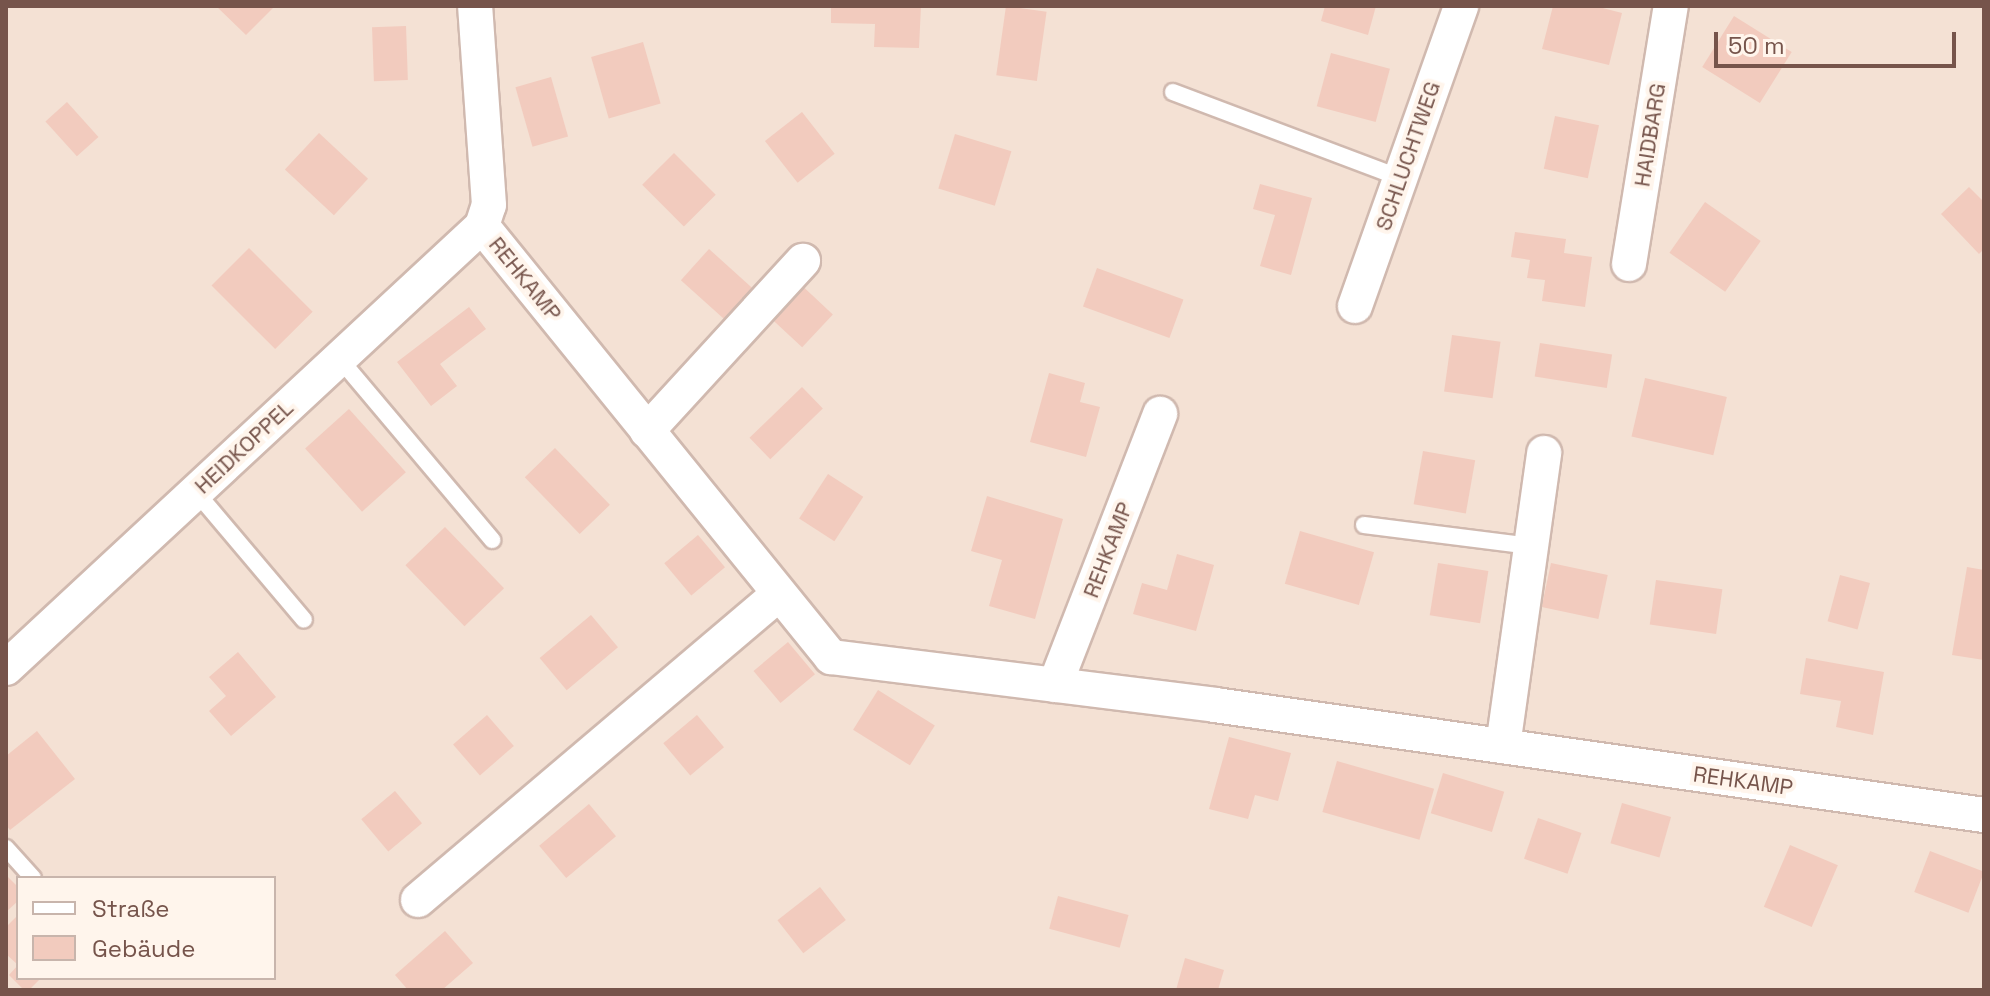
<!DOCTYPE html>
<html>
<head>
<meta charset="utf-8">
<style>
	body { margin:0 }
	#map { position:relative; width:1990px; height:996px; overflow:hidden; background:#fcf0e6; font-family:"Space Grotesk",sans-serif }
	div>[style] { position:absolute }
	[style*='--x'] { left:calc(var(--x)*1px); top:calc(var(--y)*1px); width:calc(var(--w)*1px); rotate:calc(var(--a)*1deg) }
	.residential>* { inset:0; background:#f4e1d4 }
	.building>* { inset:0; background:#f2cbbe; transform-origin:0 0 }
	.roads { filter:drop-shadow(2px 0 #d0b9af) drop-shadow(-2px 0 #d0b9af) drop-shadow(0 2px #d0b9af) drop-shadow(0 -2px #d0b9af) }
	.lane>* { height:16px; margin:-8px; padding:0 8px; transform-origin:8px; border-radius:8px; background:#fff }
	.street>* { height:34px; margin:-17px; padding:0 17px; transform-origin:17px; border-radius:17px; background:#fff }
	span { translate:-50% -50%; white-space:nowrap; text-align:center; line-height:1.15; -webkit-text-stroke:8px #fff5ec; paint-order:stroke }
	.street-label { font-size:22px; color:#76544b }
	.frame { position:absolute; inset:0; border:8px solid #76544b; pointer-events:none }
	.legend { position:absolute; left:16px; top:876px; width:260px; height:104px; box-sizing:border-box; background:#fff5ec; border:2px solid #c8b5ac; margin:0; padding:10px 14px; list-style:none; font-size:24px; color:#76544b }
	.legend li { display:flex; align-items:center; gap:16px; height:40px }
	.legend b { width:40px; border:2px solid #c8b5ac }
	.scale { position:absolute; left:1714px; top:32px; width:242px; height:36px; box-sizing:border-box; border:4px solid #76544b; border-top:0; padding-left:10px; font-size:24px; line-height:28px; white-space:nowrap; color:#76544b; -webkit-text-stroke:6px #fff5ec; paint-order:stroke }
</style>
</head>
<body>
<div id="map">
	<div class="residential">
		<div style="clip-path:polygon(evenodd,6px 6px,1984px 6px,1984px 990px,6px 990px,6px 6px,18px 878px,274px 878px,274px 978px,18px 978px,18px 878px)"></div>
	</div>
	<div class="building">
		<div style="clip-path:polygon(216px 6px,275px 6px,246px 35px)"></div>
		<div style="clip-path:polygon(831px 6px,921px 6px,919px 48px,874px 47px,875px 24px,831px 23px)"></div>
		<div style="left:1006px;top:6px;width:41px;height:70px;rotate:8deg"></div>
		<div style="clip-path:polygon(1325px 6px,1376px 6px,1368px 35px,1321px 21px)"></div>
		<div style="clip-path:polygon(1553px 6px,1595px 6px,1622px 13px,1609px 65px,1542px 49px)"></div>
		<div style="left:1734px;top:16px;width:68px;height:60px;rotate:32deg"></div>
		<div style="left:406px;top:26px;width:54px;height:34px;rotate:88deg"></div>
		<div style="left:643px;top:42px;width:64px;height:54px;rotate:74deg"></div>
		<div style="left:1331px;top:53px;width:61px;height:55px;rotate:15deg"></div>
		<div style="left:551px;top:77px;width:62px;height:37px;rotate:74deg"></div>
		<div style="left:67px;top:102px;width:47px;height:29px;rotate:48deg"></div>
		<div style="left:802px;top:112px;width:53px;height:47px;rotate:52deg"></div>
		<div style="left:1555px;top:116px;width:45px;height:54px;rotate:12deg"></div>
		<div style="left:319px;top:133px;width:67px;height:50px;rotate:43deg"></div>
		<div style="left:955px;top:134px;width:59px;height:57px;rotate:17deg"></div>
		<div style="left:674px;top:153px;width:59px;height:45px;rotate:45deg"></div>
		<div style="clip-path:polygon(1260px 184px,1312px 198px,1291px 275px,1260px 266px,1275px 215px,1253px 209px)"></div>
		<div style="clip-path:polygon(1969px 187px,1984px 202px,1984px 249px,1979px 254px,1941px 214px)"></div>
		<div style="left:1705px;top:202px;width:68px;height:62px;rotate:35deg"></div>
		<div style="clip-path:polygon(1515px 232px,1566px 239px,1564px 253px,1592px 257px,1585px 307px,1542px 301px,1545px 280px,1527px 278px,1530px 260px,1511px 257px)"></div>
		<div style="left:249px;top:248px;width:90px;height:53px;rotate:45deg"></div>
		<div style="left:709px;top:249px;width:63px;height:42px;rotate:42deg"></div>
		<div style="left:1097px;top:268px;width:92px;height:41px;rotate:20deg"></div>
		<div style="left:797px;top:281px;width:49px;height:45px;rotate:43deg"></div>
		<div style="clip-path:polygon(469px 307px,486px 329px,440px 364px,457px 386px,431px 406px,397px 362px)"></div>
		<div style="left:1452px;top:335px;width:49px;height:57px;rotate:8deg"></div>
		<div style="left:1540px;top:343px;width:73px;height:34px;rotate:9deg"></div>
		<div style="clip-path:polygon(1049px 373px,1085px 383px,1080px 402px,1100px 407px,1086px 457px,1030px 442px)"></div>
		<div style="left:1645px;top:378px;width:84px;height:60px;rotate:13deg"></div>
		<div style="left:802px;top:387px;width:30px;height:73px;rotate:46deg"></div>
		<div style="left:349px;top:409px;width:85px;height:59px;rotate:48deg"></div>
		<div style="left:555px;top:448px;width:79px;height:42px;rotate:46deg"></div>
		<div style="left:1423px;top:451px;width:53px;height:54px;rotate:10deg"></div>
		<div style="left:828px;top:474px;width:42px;height:53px;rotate:33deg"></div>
		<div style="clip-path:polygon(987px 496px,1063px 519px,1035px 619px,989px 606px,1002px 560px,971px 551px)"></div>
		<div style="left:445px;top:527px;width:85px;height:55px;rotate:46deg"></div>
		<div style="left:1300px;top:531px;width:77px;height:55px;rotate:16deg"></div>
		<div style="left:698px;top:535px;width:42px;height:44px;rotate:50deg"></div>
		<div style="clip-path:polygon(1177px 554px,1214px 565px,1196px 631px,1133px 614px,1142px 583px,1167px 590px)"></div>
		<div style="left:1438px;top:563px;width:51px;height:53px;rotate:9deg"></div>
		<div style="left:1551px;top:563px;width:58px;height:45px;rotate:12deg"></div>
		<div style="clip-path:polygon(1967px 567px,1984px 570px,1984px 660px,1952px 655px)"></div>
		<div style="left:1840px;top:575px;width:31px;height:48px;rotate:15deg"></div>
		<div style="left:1656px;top:580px;width:67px;height:45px;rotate:8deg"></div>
		<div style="left:591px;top:615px;width:42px;height:67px;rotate:50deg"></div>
		<div style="left:788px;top:642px;width:42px;height:45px;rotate:50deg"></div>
		<div style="clip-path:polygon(238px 652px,276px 697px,231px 736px,209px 711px,226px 696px,209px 677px)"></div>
		<div style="clip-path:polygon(1806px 658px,1884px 672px,1873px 735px,1836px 727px,1841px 701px,1800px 694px)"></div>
		<div style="left:878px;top:690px;width:67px;height:47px;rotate:32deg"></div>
		<div style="left:487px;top:715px;width:41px;height:45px;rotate:49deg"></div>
		<div style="left:697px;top:715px;width:42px;height:44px;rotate:50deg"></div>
		<div style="clip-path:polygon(37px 731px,75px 779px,10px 830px,6px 825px,6px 756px)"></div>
		<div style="clip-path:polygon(1229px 737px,1291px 753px,1278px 801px,1255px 795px,1248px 819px,1209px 809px)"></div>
		<div style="left:1337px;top:761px;width:101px;height:53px;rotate:16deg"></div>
		<div style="left:1443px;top:773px;width:64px;height:42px;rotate:17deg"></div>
		<div style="left:395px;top:791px;width:42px;height:44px;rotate:50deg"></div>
		<div style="left:1622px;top:803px;width:51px;height:42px;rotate:16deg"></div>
		<div style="left:589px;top:804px;width:42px;height:65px;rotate:50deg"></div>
		<div style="left:1538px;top:818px;width:46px;height:43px;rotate:19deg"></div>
		<div style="left:1790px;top:845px;width:52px;height:67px;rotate:23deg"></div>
		<div style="left:1930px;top:851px;width:58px;height:44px;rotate:21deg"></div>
		<div style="clip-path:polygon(6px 875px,18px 887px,18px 901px,6px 912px)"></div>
		<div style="left:820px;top:887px;width:42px;height:54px;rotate:52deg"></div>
		<div style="left:1058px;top:896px;width:73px;height:34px;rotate:15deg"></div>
		<div style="clip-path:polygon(18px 915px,18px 978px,41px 978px,29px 990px,24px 990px,9px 975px,18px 965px,6px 954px,6px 927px)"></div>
		<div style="clip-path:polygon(445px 931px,473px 963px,442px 990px,408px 990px,395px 975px)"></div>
		<div style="clip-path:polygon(1185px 958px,1224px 970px,1218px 990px,1176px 990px)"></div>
	</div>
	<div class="roads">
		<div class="lane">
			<div style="--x:1173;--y:92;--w:244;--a:20.7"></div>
			<div style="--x:339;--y:358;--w:238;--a:49.9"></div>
			<div style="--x:196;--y:492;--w:167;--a:49.8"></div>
			<div style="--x:1364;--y:525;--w:168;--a:7.2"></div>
			<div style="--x:6;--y:848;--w:40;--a:48"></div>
		</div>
		<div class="street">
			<div style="--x:482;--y:226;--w:555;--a:51"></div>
			<div style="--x:831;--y:657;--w:387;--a:7.1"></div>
			<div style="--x:1215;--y:705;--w:777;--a:8.14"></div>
			<div style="--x:1629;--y:264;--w:261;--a:-80.8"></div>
			<div style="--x:1355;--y:306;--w:318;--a:-70.5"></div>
			<div style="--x:647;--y:431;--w:231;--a:-47.5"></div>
			<div style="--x:6;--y:668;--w:650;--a:-42.88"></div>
			<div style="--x:482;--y:226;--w:22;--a:-72"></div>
			<div style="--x:489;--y:205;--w:199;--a:-94"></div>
			<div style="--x:1055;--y:685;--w:291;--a:-68.8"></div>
			<div style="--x:1503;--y:746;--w:296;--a:-82"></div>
			<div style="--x:418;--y:900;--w:473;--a:-40.3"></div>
		</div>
	</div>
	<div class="street-label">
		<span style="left:1650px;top:135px;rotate:-81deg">HAIDBARG</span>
		<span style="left:1408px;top:156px;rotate:-71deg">SCHLUCHTWEG</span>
		<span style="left:525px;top:279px;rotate:51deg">REHKAMP</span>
		<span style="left:244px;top:447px;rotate:-43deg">HEIDKOPPEL</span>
		<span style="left:1108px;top:550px;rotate:-69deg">REHKAMP</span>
		<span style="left:1743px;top:781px;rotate:8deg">REHKAMP</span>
	</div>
	<div class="frame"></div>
	<ul class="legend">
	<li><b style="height:10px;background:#fff"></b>Straße</li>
	<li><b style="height:22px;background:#f2cbbe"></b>Gebäude</li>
	</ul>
	<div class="scale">50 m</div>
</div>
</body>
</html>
